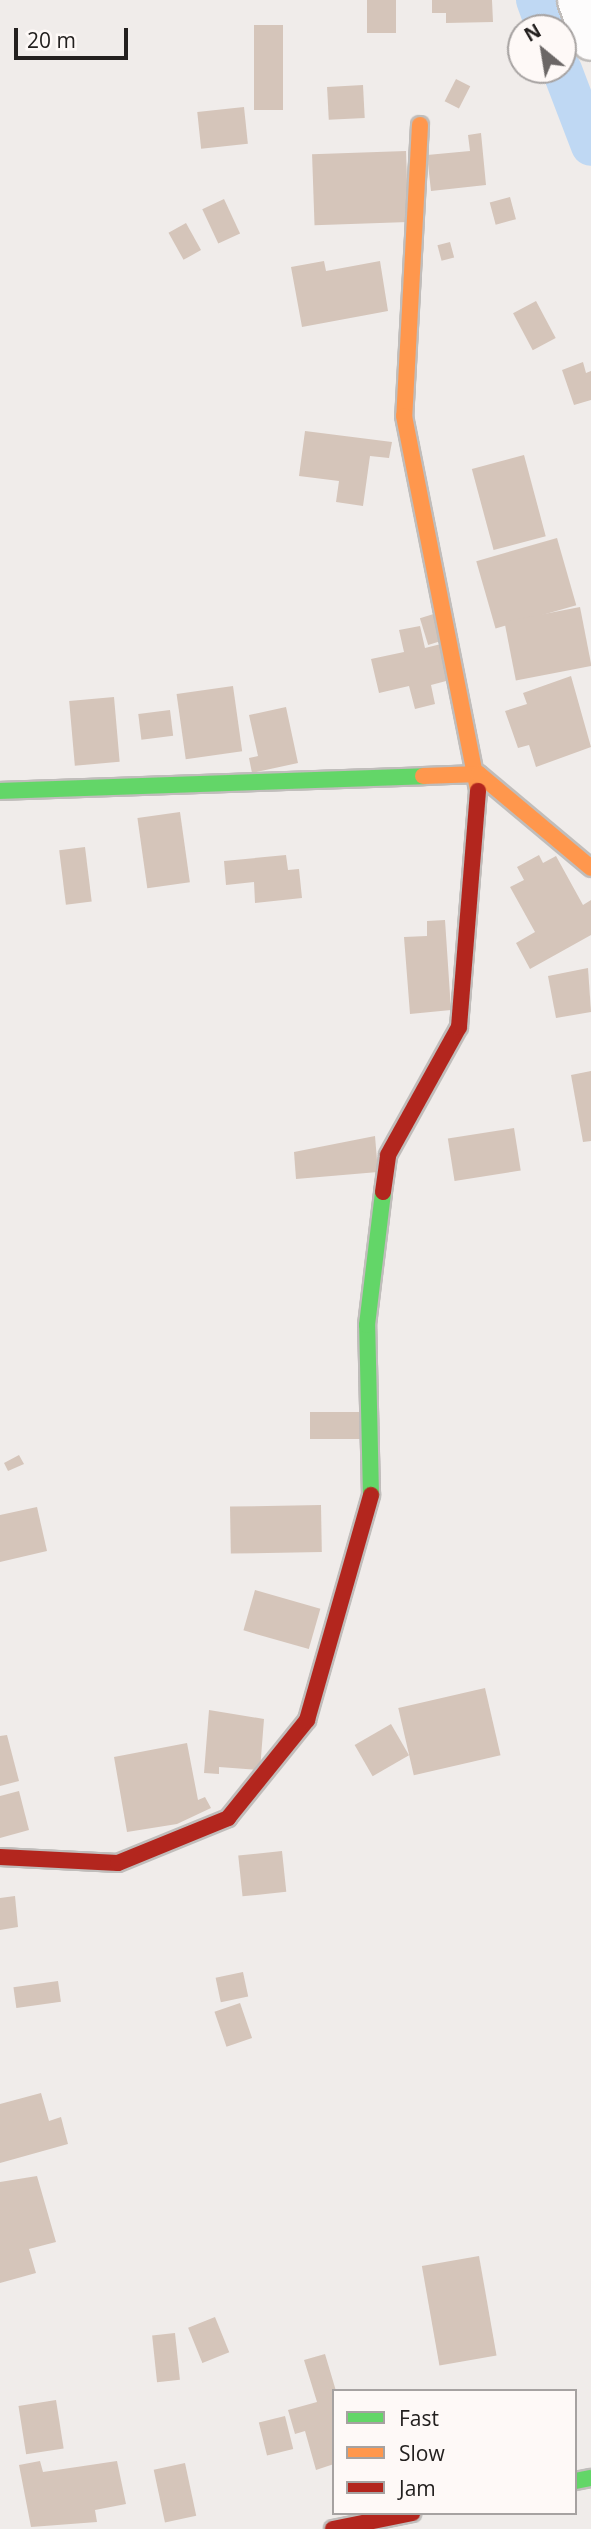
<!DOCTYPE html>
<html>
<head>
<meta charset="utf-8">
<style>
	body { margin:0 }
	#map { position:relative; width:591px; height:2529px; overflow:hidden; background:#f0ecea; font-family:"Open Sans",sans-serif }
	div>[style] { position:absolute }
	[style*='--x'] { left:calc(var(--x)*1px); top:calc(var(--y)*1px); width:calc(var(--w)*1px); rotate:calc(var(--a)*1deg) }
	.canal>* { height:40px; margin:-20px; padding:0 20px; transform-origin:20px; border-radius:20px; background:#bfd8f3 }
	.building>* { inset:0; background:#d5c5ba; transform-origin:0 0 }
	.roads { filter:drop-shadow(2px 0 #c0bdbb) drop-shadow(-2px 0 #c0bdbb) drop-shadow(0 2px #c0bdbb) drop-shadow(0 -2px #c0bdbb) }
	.street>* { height:38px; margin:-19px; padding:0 19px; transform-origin:19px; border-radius:19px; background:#fdfcfc }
	.fast>* { height:16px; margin:-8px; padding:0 8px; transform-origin:8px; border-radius:8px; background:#63d668 }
	.slow>* { height:16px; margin:-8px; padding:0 8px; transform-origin:8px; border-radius:8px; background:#ff974d }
	.jam>* { height:16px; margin:-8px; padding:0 8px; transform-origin:8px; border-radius:8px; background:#b3261e }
	span { translate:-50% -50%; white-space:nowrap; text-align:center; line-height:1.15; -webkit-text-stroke:6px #fef9f7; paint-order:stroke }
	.legend { position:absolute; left:332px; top:2389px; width:245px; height:126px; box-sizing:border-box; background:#fef9f7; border:2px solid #a6a2a1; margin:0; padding:9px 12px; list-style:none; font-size:21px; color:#23201f }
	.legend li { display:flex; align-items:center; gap:14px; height:35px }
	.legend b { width:35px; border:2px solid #a6a2a1 }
	.north { position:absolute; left:507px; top:14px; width:70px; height:70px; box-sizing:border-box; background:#fef9f7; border:2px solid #a6a2a1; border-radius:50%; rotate:330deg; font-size:19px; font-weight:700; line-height:28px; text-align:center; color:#23201f }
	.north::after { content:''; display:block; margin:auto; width:24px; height:32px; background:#6b6766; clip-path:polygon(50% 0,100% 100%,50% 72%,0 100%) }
	.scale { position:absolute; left:14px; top:28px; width:114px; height:32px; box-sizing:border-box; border:4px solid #23201f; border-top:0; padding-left:9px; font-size:21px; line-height:24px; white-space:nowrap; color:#23201f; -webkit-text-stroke:5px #fef9f7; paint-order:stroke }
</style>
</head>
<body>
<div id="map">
	<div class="canal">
		<div style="--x:536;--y:0;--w:30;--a:70"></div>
		<div style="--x:562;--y:70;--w:81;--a:69.1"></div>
	</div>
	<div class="building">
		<div style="left:367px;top:0;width:29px;height:33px"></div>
		<div style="clip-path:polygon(432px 0,492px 0,493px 22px,446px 23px,446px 13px,432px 13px)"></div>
		<div style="left:254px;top:25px;width:29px;height:85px"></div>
		<div style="left:456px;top:79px;width:16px;height:25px;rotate:27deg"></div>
		<div style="left:363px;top:85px;width:33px;height:36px;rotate:87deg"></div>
		<div style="left:244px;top:107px;width:37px;height:47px;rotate:84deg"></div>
		<div style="clip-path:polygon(481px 133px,486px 185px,431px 191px,427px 155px,470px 151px,468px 135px)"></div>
		<div style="left:406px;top:151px;width:71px;height:94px;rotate:88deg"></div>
		<div style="left:510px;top:197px;width:23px;height:21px;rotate:75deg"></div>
		<div style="left:224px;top:199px;width:38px;height:24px;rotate:65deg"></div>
		<div style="left:186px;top:223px;width:31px;height:20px;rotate:61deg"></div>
		<div style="left:450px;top:242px;width:16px;height:13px;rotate:75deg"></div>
		<div style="clip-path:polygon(324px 261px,326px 271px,380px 261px,388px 311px,302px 327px,291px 267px)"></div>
		<div style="left:536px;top:301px;width:42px;height:26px;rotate:62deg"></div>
		<div style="clip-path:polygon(583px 362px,586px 373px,591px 371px,591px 400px,574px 405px,562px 370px)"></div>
		<div style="clip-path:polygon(305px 431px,392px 442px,389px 458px,370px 456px,363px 506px,336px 502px,339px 481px,299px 476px)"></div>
		<div style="left:524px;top:455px;width:84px;height:54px;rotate:75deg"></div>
		<div style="left:557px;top:538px;width:70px;height:84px;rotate:74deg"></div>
		<div style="left:580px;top:607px;width:60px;height:77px;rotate:79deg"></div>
		<div style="left:440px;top:612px;width:28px;height:21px;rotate:73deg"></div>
		<div style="clip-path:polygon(420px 626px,425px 648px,441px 644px,450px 680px,431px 685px,435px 704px,415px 709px,409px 686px,379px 693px,371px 659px,404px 652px,399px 630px)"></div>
		<div style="clip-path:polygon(571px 676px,591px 747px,536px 767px,529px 745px,518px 748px,505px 711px,527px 704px,523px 693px)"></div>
		<div style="left:233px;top:686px;width:66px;height:57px;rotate:82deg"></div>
		<div style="left:114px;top:697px;width:65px;height:45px;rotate:85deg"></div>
		<div style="clip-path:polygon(286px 707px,298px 763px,252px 773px,249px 758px,258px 756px,249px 715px)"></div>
		<div style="left:170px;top:710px;width:26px;height:32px;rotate:83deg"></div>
		<div style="left:180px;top:812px;width:71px;height:43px;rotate:82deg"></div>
		<div style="left:85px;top:847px;width:55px;height:26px;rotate:83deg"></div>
		<div style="clip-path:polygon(286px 855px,288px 870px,299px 869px,302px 898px,255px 903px,254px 882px,226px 885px,224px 861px)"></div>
		<div style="clip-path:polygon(539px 855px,543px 863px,556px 856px,583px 905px,591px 900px,591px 935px,530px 969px,516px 943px,535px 932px,510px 887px,524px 880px,517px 867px)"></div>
		<div style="clip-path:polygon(445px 920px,451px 1010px,410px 1014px,404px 937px,427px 936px,427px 921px)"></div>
		<div style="clip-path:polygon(588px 968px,591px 1012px,556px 1018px,548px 976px)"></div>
		<div style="clip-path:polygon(591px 1071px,591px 1141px,583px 1142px,571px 1075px)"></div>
		<div style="left:514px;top:1128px;width:43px;height:67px;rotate:81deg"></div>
		<div style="clip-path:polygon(375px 1136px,378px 1172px,296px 1179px,294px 1152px)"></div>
		<div style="left:310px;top:1412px;width:52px;height:27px"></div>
		<div style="clip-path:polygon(19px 1455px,24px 1464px,8px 1471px,4px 1463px)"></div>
		<div style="left:321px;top:1505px;width:47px;height:91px;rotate:89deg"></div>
		<div style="clip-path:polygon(37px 1507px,47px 1551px,0 1562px,0 1515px)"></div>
		<div style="left:255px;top:1590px;width:68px;height:42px;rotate:16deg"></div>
		<div style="left:485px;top:1688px;width:69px;height:89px;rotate:77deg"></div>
		<div style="clip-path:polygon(209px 1710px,264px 1719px,260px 1770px,219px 1767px,219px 1774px,204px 1773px)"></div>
		<div style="left:391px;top:1724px;width:36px;height:42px;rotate:60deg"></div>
		<div style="clip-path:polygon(7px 1735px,19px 1781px,0 1786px,0 1736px)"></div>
		<div style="clip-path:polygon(187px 1743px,198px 1800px,205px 1797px,211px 1808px,177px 1824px,127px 1832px,114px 1757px)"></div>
		<div style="clip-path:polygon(19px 1791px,29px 1830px,0 1838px,0 1796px)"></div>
		<div style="left:282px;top:1851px;width:41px;height:44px;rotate:84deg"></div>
		<div style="clip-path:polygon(15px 1896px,18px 1927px,0 1930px,0 1898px)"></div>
		<div style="left:243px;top:1972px;width:25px;height:28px;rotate:78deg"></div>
		<div style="left:58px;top:1981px;width:21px;height:45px;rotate:82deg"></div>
		<div style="left:240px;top:2003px;width:37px;height:27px;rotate:71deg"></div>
		<div style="clip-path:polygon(41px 2093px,49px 2121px,61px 2117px,68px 2144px,0 2163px,0 2104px)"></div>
		<div style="clip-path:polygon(37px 2176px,56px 2242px,29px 2249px,36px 2273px,0 2283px,0 2182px)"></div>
		<div style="left:479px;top:2256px;width:101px;height:58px;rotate:80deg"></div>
		<div style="left:215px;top:2317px;width:38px;height:29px;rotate:68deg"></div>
		<div style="left:175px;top:2333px;width:47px;height:23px;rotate:84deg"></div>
		<div style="clip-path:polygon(325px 2354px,336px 2391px,334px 2464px,316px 2470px,305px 2431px,295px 2434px,288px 2410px,317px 2402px,304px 2360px)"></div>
		<div style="left:56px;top:2400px;width:49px;height:38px;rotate:81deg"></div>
		<div style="left:285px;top:2416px;width:34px;height:27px;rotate:76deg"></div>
		<div style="clip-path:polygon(40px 2461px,43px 2472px,117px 2461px,126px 2504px,95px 2510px,97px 2522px,31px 2527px,19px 2465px)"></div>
		<div style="left:185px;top:2463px;width:54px;height:32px;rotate:78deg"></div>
	</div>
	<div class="roads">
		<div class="street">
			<div style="--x:577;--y:0;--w:43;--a:71.1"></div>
		</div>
		<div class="fast">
			<div style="--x:0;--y:791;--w:423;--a:-2"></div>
			<div style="--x:371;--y:1495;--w:170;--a:-91.3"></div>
			<div style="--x:367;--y:1325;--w:134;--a:-83.1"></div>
			<div style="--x:575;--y:2481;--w:16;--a:-11"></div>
		</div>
		<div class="slow">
			<div style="--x:420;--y:125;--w:291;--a:93.1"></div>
			<div style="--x:404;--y:416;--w:382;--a:78.8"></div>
			<div style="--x:423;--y:776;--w:56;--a:-2"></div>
			<div style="--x:479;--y:774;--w:146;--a:40"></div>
		</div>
		<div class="jam">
			<div style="--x:383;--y:1192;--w:37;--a:-82"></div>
			<div style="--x:388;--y:1155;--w:146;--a:-61"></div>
			<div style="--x:459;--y:1027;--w:237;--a:-85.4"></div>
			<div style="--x:0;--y:1857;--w:118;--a:2.9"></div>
			<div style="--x:118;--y:1863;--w:119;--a:-22.2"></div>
			<div style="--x:228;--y:1818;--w:126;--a:-51.1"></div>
			<div style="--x:307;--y:1720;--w:234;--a:-74.1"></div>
			<div style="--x:333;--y:2529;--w:81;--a:-11.4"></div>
		</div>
	</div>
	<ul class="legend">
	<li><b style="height:9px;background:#63d668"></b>Fast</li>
	<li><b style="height:9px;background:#ff974d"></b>Slow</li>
	<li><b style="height:9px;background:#b3261e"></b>Jam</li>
	</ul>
	<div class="north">N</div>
	<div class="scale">20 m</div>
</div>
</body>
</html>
